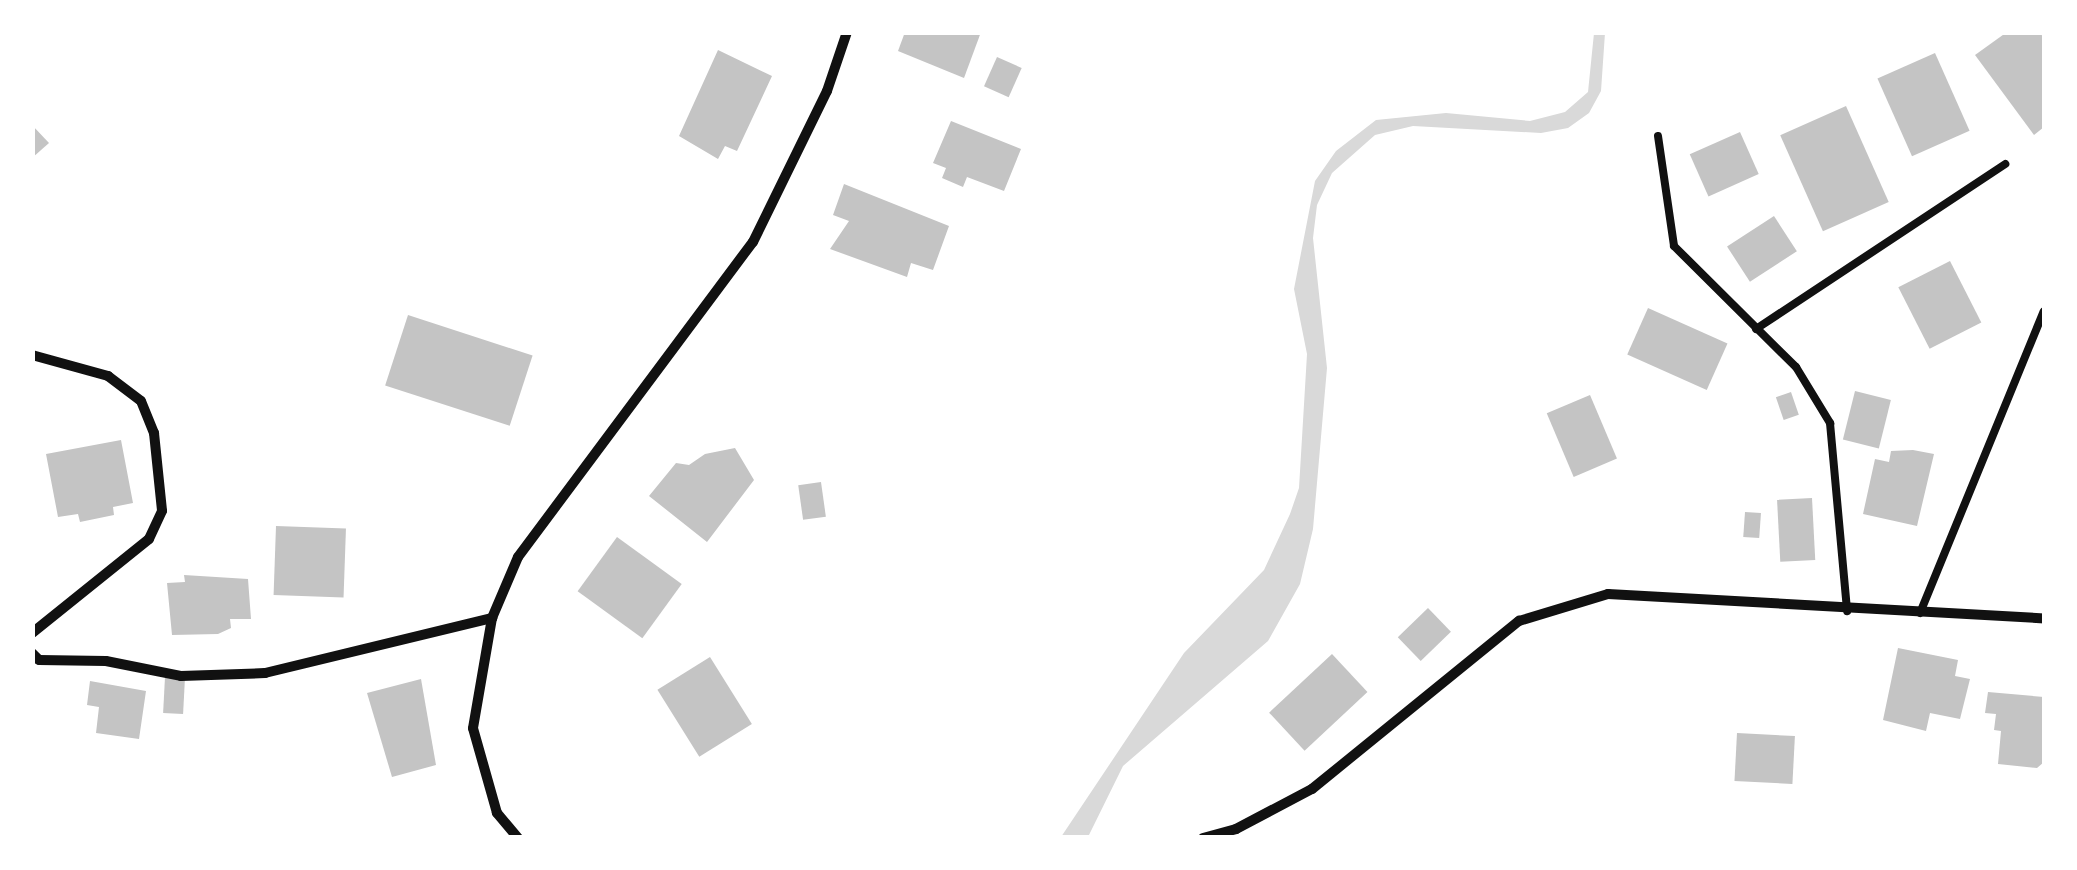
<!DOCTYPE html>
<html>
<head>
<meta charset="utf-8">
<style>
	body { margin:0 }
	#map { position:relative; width:2077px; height:870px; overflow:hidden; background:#fff; font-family:Manrope,sans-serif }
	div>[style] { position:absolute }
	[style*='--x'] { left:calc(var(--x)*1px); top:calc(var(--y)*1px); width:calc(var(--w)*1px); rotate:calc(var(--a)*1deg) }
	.water>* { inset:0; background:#d9d9d9 }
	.building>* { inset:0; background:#c4c4c4; transform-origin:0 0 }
	.service>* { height:8px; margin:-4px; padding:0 4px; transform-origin:4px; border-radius:4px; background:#111 }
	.minor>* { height:10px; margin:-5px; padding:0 5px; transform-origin:5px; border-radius:5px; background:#111 }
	span { translate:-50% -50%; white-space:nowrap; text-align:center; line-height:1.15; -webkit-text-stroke:10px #fff; paint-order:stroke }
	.frame { position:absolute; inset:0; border:35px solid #fff; pointer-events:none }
</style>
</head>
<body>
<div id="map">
	<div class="water">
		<div style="clip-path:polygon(1594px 33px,1605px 33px,1601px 91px,1589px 113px,1568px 128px,1541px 133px,1413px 126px,1375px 135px,1332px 173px,1317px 205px,1313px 238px,1327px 368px,1313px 529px,1300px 584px,1268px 641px,1123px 766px,1088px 837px,1061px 837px,1184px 653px,1264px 570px,1290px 514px,1299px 488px,1307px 354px,1294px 289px,1315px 181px,1336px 151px,1376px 120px,1446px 113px,1530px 121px,1565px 112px,1588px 92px)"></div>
	</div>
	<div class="building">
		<div style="clip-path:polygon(905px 32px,981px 32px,964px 78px,898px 51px)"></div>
		<div style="clip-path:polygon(2007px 32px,2040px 32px,2044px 39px,2044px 127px,2034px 135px,1975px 55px)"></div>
		<div style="clip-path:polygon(718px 50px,772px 76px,737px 151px,725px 146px,718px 159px,679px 136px)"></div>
		<div style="left:1935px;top:53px;width:85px;height:63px;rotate:66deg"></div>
		<div style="left:997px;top:57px;width:27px;height:32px;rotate:24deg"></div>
		<div style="left:1846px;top:106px;width:105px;height:72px;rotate:66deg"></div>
		<div style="clip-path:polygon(951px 121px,1021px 149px,1004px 191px,967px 177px,963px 187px,942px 178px,946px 168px,933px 163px)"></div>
		<div style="clip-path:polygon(32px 125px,49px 143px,32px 158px)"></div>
		<div style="left:1740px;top:132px;width:46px;height:55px;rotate:66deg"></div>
		<div style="clip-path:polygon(844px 184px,949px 226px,933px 270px,911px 263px,907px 277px,830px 249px,849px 221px,833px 215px)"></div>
		<div style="left:1774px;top:216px;width:42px;height:56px;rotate:57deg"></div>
		<div style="left:1950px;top:261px;width:69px;height:58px;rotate:63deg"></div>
		<div style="left:1648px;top:308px;width:87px;height:51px;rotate:24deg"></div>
		<div style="left:408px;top:315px;width:131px;height:74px;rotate:18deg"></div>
		<div style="left:1855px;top:391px;width:37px;height:50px;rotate:14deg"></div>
		<div style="left:1791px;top:392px;width:24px;height:16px;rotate:71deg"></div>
		<div style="left:1590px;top:395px;width:69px;height:47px;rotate:67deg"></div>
		<div style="clip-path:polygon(121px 440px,133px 503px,113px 507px,114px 515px,80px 522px,78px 514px,58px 517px,46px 454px)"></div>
		<div style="clip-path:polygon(735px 448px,754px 480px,707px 542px,649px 496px,676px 463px,689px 465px,705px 454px)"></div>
		<div style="clip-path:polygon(1913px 450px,1934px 454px,1917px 526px,1863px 514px,1875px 459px,1889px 462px,1891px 451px)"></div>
		<div style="left:821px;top:482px;width:35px;height:23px;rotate:82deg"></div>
		<div style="left:1812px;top:498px;width:62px;height:35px;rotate:87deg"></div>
		<div style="left:1745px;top:512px;width:16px;height:25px;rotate:4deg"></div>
		<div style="left:276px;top:526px;width:70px;height:69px;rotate:2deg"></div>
		<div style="left:617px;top:537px;width:80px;height:67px;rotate:36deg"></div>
		<div style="clip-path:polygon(184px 575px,248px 579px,251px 619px,230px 619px,231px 628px,218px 634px,172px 635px,167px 583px,185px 582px)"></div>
		<div style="left:1428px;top:608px;width:33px;height:42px;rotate:46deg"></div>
		<div style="clip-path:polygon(1898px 648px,1958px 660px,1955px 676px,1970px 679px,1960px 719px,1930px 713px,1926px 731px,1883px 720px)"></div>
		<div style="left:1332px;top:654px;width:52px;height:86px;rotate:47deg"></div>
		<div style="left:710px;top:657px;width:79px;height:62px;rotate:58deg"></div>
		<div style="left:165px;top:677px;width:20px;height:36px;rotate:3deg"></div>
		<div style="clip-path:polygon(421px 679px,436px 765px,392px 777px,367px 693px)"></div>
		<div style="clip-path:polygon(90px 681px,146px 691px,139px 739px,96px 733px,99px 707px,87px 705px)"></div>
		<div style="clip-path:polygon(1988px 692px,2044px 697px,2044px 762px,2037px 768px,1998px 764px,2001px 731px,1994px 730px,1996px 714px,1985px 713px)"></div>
		<div style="left:1737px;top:733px;width:58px;height:48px;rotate:3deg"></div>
	</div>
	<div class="service">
		<div style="--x:1658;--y:136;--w:111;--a:81.7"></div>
		<div style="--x:1674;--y:246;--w:172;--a:44.8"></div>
		<div style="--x:1796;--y:367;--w:66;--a:58.7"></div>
		<div style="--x:1830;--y:423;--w:189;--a:84.8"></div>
		<div style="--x:1756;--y:329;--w:299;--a:-33.5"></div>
		<div style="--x:1920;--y:613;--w:326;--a:-67.7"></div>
	</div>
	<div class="minor">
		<div style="--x:32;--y:355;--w:79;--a:15.4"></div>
		<div style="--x:108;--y:376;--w:41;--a:37.1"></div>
		<div style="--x:141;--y:401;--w:35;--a:68"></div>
		<div style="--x:154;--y:433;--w:78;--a:84.1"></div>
		<div style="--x:162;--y:511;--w:31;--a:115"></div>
		<div style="--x:149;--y:539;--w:150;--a:141.2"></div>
		<div style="--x:32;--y:653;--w:10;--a:45"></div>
		<div style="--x:39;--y:660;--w:67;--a:0.9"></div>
		<div style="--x:106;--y:661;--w:76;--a:11.3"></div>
		<div style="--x:181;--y:676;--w:84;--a:-2"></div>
		<div style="--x:265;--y:673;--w:234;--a:-13.6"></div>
		<div style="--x:518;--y:838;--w:33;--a:-130"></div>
		<div style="--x:497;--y:813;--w:88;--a:-105.8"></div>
		<div style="--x:473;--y:728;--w:112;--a:-80.2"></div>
		<div style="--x:492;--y:618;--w:66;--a:-66.9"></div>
		<div style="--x:518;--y:557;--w:393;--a:-53.3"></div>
		<div style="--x:753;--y:242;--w:168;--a:-63.9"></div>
		<div style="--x:827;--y:91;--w:62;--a:-71.3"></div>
		<div style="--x:1203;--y:838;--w:34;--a:-15"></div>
		<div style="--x:1236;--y:829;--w:86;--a:-27.8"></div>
		<div style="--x:1312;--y:789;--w:267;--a:-39.1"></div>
		<div style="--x:1519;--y:621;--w:93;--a:-16.9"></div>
		<div style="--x:1608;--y:594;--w:437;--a:3.2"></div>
	</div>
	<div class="frame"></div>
</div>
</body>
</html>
